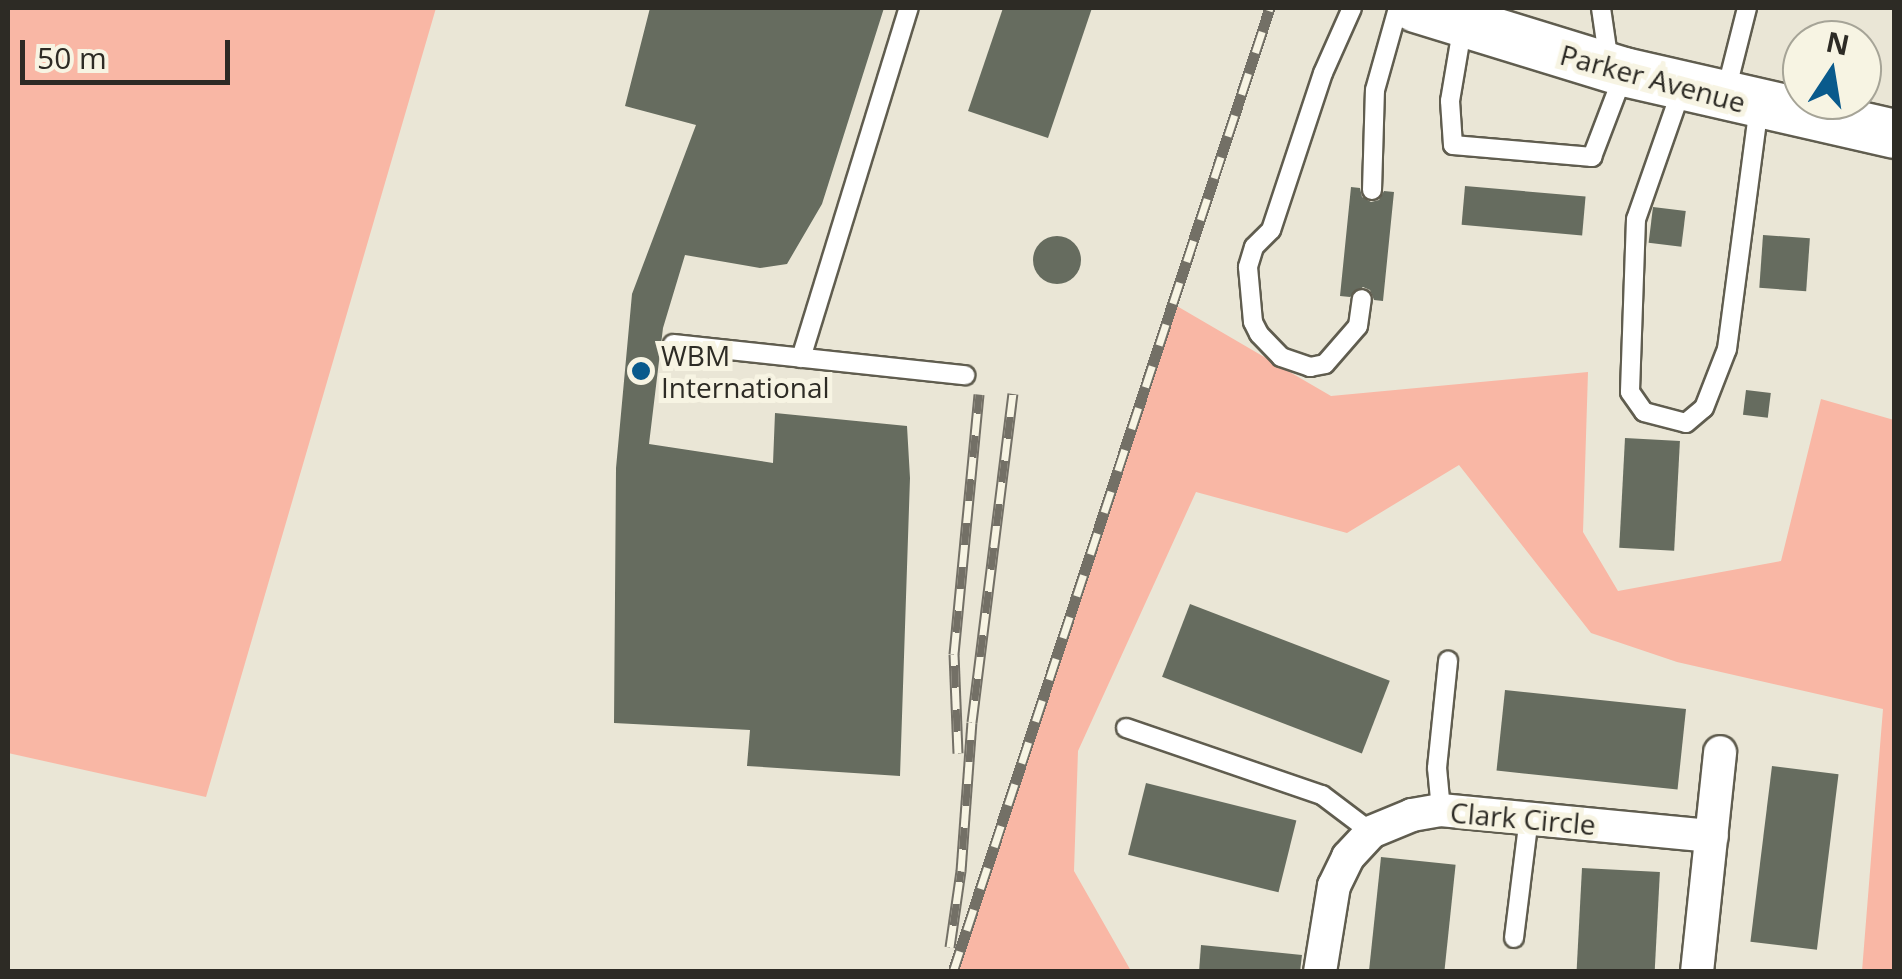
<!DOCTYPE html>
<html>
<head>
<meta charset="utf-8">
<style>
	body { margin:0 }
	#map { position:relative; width:1902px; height:979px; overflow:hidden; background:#eae6d6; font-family:"Open Sans",sans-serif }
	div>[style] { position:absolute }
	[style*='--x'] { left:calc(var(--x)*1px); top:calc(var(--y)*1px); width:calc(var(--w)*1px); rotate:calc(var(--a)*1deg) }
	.green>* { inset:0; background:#f9b7a5 }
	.building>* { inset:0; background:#666c5f; transform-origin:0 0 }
	.round { border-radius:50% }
	.roads { filter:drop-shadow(2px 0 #605d4f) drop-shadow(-2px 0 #605d4f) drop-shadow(0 2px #605d4f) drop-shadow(0 -2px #605d4f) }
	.service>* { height:18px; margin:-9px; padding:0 9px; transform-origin:9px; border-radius:9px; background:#fff }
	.minor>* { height:32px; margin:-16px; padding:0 16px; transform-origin:16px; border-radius:16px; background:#fff }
	.secondary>* { height:48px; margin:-24px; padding:0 24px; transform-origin:24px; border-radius:24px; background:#fff }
	.rail>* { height:11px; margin-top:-5.5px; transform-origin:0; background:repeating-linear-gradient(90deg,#f7f4e3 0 22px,#737066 0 44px); box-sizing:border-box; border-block:2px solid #737066 }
	.dots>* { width:28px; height:28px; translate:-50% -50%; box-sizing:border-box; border:5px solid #f7f4e3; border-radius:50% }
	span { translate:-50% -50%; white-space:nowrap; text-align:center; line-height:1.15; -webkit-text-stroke:10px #f7f4e3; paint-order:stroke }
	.street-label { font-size:28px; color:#2d2b25 }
	.poi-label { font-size:28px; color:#2d2b25 }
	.left { translate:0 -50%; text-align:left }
	.frame { position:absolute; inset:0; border:10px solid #2d2b25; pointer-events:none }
	.north { position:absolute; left:1782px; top:20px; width:100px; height:100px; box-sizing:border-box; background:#f7f4e3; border:2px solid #a6a497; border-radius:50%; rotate:12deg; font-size:28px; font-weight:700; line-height:40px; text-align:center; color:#2d2b25 }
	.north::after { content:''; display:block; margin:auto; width:35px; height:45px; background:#095a8c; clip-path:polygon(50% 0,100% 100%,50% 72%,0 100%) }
	.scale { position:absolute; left:20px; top:40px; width:210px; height:45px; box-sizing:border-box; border:5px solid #2d2b25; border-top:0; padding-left:12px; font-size:30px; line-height:35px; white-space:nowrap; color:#2d2b25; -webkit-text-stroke:8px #f7f4e3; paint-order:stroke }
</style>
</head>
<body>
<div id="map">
	<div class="green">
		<div style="clip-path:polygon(8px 8px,436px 8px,206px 797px,8px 753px)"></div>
		<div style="clip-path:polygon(1170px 302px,1331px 396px,1588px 372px,1583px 532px,1618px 591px,1781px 561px,1821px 399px,1894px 420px,1894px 971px,1862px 971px,1883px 709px,1677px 662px,1591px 633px,1459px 465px,1347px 533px,1196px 492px,1078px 751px,1074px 871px,1131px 971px,948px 972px)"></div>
	</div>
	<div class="building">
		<div style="clip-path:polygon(650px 8px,884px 8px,822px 204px,787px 264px,760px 268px,685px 255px,663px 328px,649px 444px,773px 463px,775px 413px,907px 426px,910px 478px,900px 776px,747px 766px,750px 730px,614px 723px,616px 468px,632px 294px,696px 125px,625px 106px)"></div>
		<div style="clip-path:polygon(1003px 8px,1092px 8px,1048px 138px,968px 111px)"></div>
		<div style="left:1465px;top:186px;width:121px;height:39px;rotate:5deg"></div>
		<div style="clip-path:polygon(1351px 187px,1360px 188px,1362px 197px,1371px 202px,1379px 200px,1384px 191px,1394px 192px,1383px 301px,1374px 300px,1370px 290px,1363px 287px,1350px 297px,1340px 296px)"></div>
		<div style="left:1653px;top:207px;width:33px;height:36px;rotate:7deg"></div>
		<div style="left:1763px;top:235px;width:47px;height:53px;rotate:4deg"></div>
		<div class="round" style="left:1033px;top:236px;width:48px;height:48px"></div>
		<div style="left:1746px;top:390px;width:25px;height:25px;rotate:7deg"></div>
		<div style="left:1625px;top:438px;width:55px;height:110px;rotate:3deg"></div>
		<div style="left:1190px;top:604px;width:214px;height:78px;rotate:21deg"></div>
		<div style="left:1505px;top:690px;width:182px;height:81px;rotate:6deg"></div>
		<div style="left:1772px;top:766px;width:67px;height:177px;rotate:7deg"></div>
		<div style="left:1146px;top:783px;width:155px;height:74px;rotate:14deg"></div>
		<div style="left:1381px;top:857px;width:75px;height:116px;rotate:6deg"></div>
		<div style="left:1582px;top:868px;width:78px;height:104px;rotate:3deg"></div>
		<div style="clip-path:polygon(1201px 945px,1302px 955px,1300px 972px,1199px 972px)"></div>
	</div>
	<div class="roads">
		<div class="service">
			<div style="--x:1352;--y:8;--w:71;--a:114"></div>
			<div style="--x:1323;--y:73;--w:165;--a:108.3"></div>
			<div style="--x:1271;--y:230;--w:24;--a:135"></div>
			<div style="--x:1254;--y:247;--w:21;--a:107"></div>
			<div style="--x:1248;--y:267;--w:55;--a:84.8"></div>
			<div style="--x:1253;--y:322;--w:13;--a:63"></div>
			<div style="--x:1259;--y:334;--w:32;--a:46"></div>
			<div style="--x:1281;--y:357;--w:31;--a:19"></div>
			<div style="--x:1310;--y:367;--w:15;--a:-11"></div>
			<div style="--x:1325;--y:364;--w:50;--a:-49"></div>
			<div style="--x:1358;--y:326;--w:27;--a:-82"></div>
			<div style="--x:1601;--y:8;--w:56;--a:81.7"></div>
			<div style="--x:1463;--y:24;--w:78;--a:99.6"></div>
			<div style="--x:1450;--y:101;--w:44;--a:86.1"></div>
			<div style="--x:1453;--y:145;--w:140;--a:4.9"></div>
			<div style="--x:1592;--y:157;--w:90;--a:-69.1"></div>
			<div style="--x:1682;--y:88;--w:139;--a:109.3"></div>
			<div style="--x:1636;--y:219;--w:173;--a:92"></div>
			<div style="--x:1630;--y:392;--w:24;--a:55"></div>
			<div style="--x:1644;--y:412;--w:43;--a:14.7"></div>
			<div style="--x:1686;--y:423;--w:23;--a:-40"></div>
			<div style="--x:1704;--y:408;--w:63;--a:-68.7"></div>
			<div style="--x:1727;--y:349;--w:246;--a:-82.5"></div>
			<div style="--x:1726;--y:91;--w:86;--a:-75.8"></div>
			<div style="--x:1372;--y:190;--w:100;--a:-88.3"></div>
			<div style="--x:1375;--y:90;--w:85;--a:-74.3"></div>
			<div style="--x:673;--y:344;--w:294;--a:6.1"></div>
			<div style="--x:801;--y:358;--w:366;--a:-72.9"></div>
			<div style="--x:1126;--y:728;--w:207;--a:18.9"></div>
			<div style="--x:1322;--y:795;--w:61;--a:37.1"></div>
			<div style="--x:1441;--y:810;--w:42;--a:-95.4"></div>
			<div style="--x:1437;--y:768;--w:108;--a:-84.1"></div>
			<div style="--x:1514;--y:938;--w:121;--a:-82.9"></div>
		</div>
		<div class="minor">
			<div style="--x:1320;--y:972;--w:87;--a:-80.8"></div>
			<div style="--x:1334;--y:886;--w:32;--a:-64"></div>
			<div style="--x:1348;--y:857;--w:34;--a:-47"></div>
			<div style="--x:1371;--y:832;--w:44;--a:-22.5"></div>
			<div style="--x:1412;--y:815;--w:29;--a:-10"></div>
			<div style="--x:1441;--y:810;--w:272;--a:5.5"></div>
			<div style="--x:1697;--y:972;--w:221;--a:-84"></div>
		</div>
		<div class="secondary">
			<div style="--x:1416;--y:8;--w:218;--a:17.1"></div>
			<div style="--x:1624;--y:72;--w:277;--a:12.9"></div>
		</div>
	</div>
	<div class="rail">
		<div style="--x:958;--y:753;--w:99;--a:-92.3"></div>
		<div style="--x:954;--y:654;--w:261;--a:-84.5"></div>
		<div style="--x:950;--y:947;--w:77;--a:-81.8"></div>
		<div style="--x:961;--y:871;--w:149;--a:-85.8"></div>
		<div style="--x:972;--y:722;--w:331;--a:-82.9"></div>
		<div style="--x:953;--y:972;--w:1015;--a:-71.8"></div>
	</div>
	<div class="dots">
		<div style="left:641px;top:371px;background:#095a8c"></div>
	</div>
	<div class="street-label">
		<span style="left:1653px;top:78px;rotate:15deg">Parker Avenue</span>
		<span style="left:1523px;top:818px;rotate:5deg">Clark Circle</span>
	</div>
	<div class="poi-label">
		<span class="left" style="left:661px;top:371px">WBM<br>International</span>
	</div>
	<div class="frame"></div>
	<div class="north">N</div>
	<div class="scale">50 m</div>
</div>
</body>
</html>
